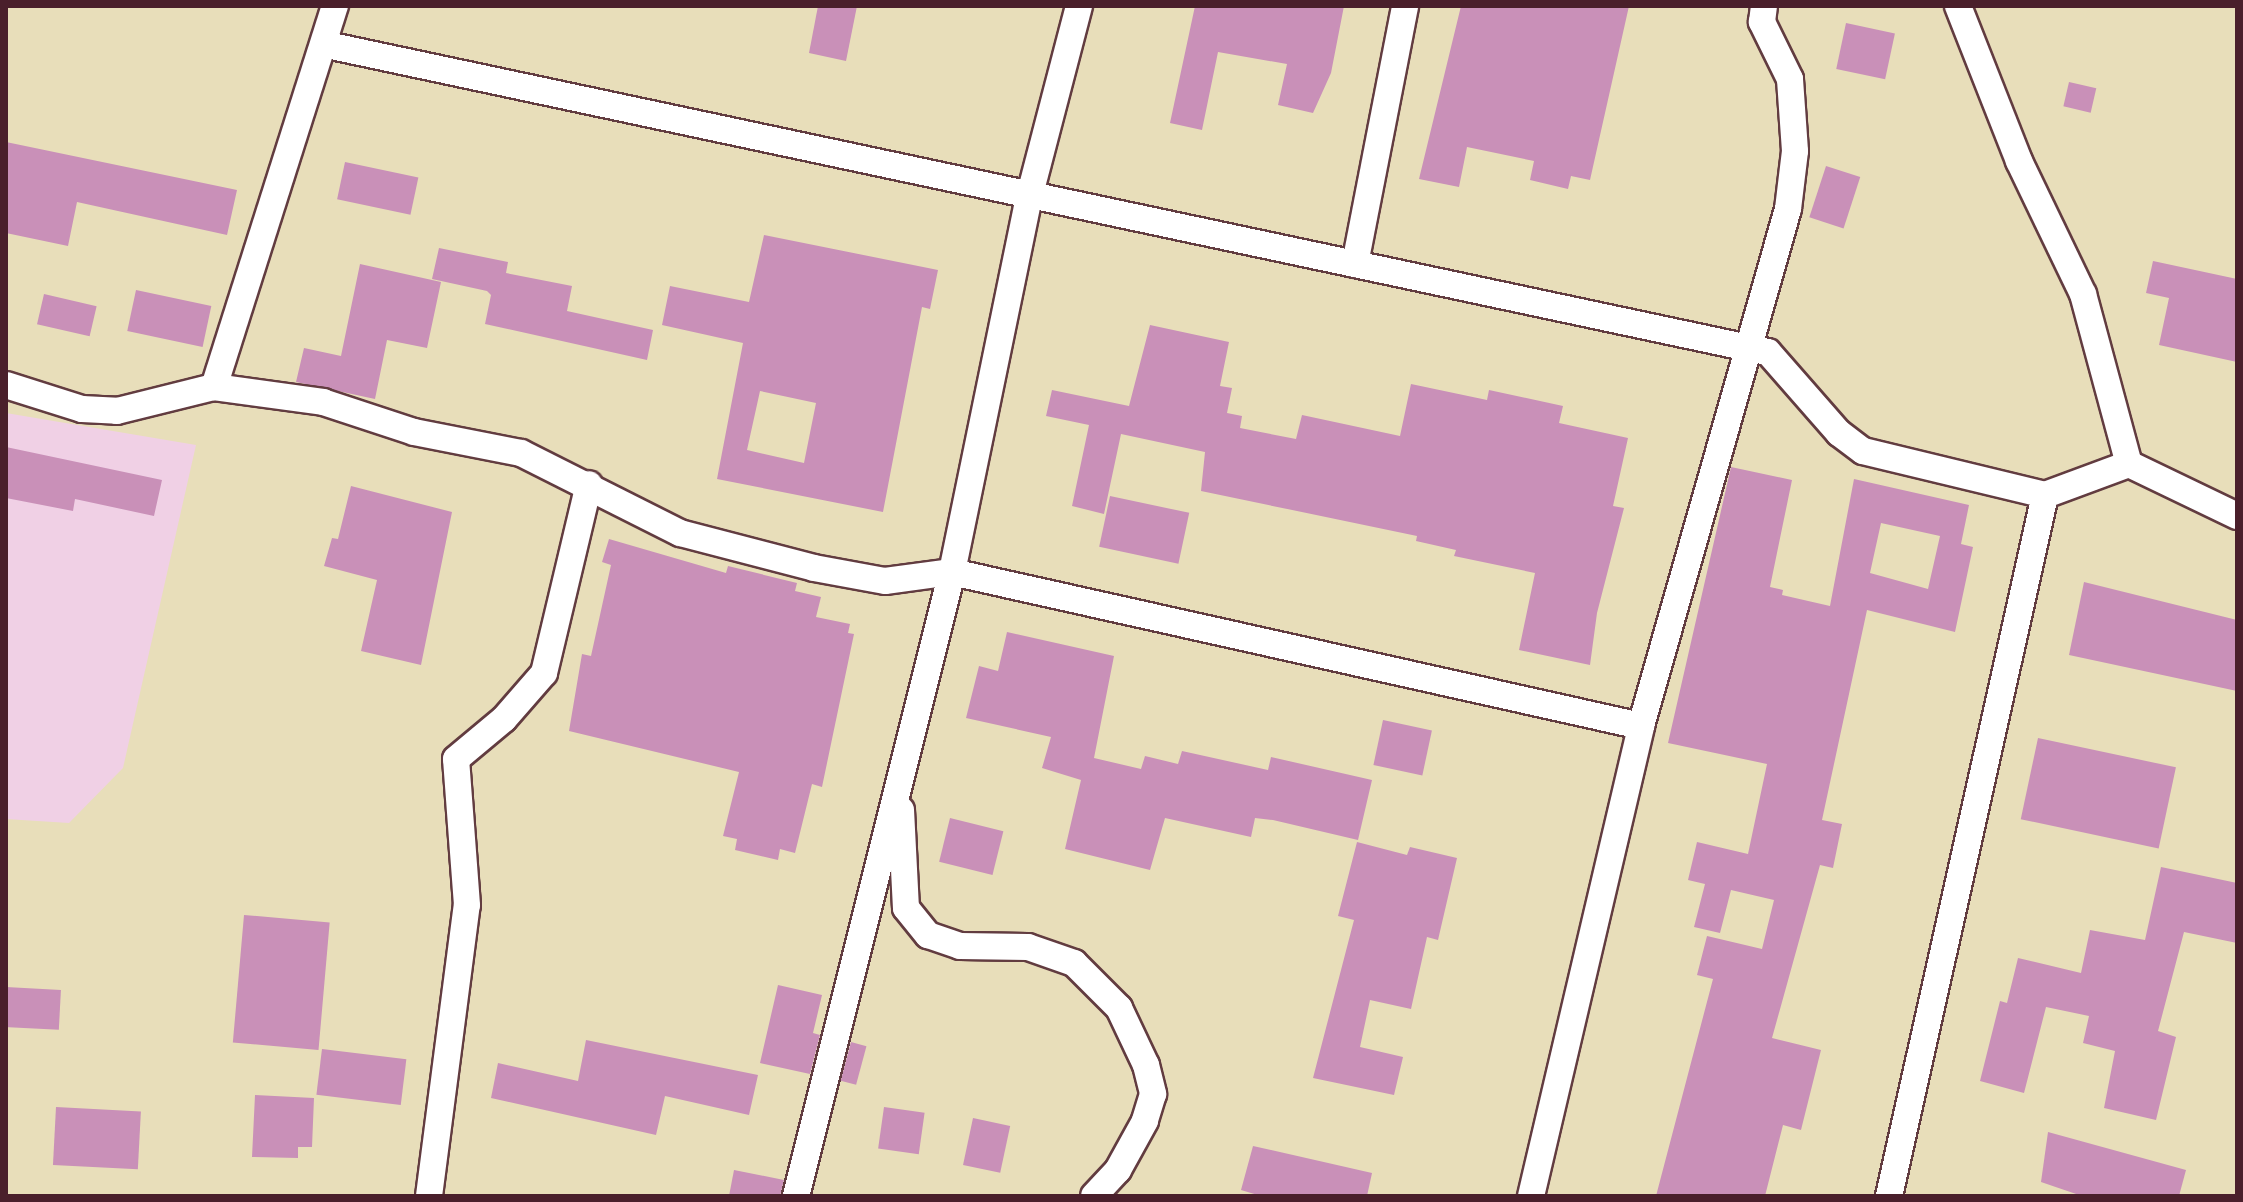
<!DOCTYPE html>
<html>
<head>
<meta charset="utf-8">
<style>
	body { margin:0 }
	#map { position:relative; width:2243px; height:1202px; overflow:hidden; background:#e8deba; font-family:"EB Garamond",serif }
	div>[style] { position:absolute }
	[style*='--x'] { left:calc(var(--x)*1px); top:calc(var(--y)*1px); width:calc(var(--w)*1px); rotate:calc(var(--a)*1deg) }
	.built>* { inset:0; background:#f0d0e5 }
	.building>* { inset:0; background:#c990b8; transform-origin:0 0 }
	.roads { filter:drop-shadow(2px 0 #623c40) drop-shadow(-2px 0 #623c40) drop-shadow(0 2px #623c40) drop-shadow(0 -2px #623c40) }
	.minor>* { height:26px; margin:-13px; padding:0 13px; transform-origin:13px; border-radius:13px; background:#fff }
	span { translate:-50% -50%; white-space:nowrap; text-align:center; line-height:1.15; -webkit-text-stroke:6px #fbf7ec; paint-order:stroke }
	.frame { position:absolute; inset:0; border:8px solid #4a1f2b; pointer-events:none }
</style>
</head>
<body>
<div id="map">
	<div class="built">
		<div style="clip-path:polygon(6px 413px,196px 445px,123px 768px,69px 823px,6px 819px)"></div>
	</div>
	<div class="building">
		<div style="clip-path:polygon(818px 6px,857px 6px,846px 61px,809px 53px)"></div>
		<div style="clip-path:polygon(1195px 6px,1344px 6px,1331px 73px,1313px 113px,1278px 105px,1287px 64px,1218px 52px,1202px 130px,1170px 123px)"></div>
		<div style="clip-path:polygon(1461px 6px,1629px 6px,1590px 180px,1571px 176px,1568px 189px,1530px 180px,1534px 161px,1467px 147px,1459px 187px,1419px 179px)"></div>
		<div style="left:1846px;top:23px;width:50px;height:47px;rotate:12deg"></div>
		<div style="left:2069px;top:82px;width:28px;height:25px;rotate:13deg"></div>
		<div style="clip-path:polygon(6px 142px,237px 190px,227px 235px,77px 202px,68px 246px,6px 233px)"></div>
		<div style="left:345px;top:162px;width:75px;height:38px;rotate:12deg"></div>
		<div style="left:1826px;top:166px;width:36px;height:54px;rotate:18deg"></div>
		<div style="clip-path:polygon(evenodd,764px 235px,938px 270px,930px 309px,922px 307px,883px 512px,717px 479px,743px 343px,662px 325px,670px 286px,749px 302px,764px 235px,760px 391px,816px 403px,804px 463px,747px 450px,760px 391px)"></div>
		<div style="clip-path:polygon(439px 248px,508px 262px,506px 273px,572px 286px,567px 311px,653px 330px,647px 360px,485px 324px,491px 295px,487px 291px,432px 279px)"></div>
		<div style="clip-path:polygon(2153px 261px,2237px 279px,2237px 362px,2159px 345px,2169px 298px,2146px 293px)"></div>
		<div style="clip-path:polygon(360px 264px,441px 282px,427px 348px,387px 340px,375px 399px,296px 382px,304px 348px,341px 356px)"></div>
		<div style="left:136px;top:290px;width:77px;height:42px;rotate:12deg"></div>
		<div style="left:44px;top:294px;width:54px;height:31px;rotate:13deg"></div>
		<div style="clip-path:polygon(1150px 325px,1229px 342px,1220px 386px,1232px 388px,1227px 413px,1242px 416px,1240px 428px,1296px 439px,1302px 415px,1400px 436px,1411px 384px,1487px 400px,1489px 390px,1563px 406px,1559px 423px,1628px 438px,1613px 506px,1624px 508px,1597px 613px,1590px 665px,1519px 650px,1535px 573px,1454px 556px,1456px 550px,1416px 541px,1417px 536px,1201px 491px,1205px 452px,1121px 434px,1104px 514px,1072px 506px,1089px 425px,1046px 416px,1052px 390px,1129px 406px)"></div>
		<div style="clip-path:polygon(6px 447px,162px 480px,154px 516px,75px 499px,73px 511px,6px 498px)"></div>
		<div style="clip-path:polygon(evenodd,1731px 467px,1792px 480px,1770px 587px,1783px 590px,1782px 595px,1830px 606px,1854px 479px,1969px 505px,1961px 544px,1973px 547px,1955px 632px,1867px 610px,1822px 820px,1842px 824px,1833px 868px,1820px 865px,1772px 1038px,1821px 1050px,1801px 1130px,1783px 1125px,1765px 1196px,1656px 1196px,1713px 979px,1697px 975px,1707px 936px,1762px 949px,1774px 900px,1731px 890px,1720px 933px,1694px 927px,1705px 884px,1688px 880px,1697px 842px,1748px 854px,1767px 764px,1668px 743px,1731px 467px,1881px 523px,1940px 536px,1928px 589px,1870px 573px,1881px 523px)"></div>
		<div style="clip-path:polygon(351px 486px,452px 512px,421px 665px,361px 651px,377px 580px,324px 566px,332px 538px,338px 539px)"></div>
		<div style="left:1110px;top:496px;width:81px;height:52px;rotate:12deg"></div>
		<div style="clip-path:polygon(609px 539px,726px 573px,728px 566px,797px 583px,795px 591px,821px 597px,816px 617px,850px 624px,848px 633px,854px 634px,822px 787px,812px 784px,795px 853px,780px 849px,778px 860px,735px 850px,737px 839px,723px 836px,739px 772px,569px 731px,582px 654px,591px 656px,611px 565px,602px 562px)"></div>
		<div style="clip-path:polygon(2084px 582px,2237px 620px,2237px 691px,2069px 655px)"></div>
		<div style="clip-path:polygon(1007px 632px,1114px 656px,1094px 758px,1141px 769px,1145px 756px,1178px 764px,1182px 751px,1268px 770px,1271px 757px,1372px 780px,1358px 840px,1273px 820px,1255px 818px,1251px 837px,1165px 818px,1150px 870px,1065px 849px,1081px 780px,1042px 768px,1051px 737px,966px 718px,979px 666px,998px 671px)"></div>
		<div style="left:1383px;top:720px;width:50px;height:46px;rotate:12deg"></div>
		<div style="left:2038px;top:738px;width:141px;height:83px;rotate:12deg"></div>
		<div style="left:950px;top:818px;width:55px;height:45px;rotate:14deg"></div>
		<div style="clip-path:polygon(1357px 842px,1407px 855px,1410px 847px,1457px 858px,1438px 940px,1427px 937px,1411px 1009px,1370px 1000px,1360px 1047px,1403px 1057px,1394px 1095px,1313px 1078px,1354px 920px,1338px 916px)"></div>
		<div style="clip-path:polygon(2161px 867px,2237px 883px,2237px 943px,2184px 932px,2158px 1031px,2176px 1037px,2156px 1120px,2104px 1108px,2115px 1051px,2083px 1043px,2089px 1016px,2046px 1007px,2024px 1093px,1980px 1081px,2000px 1001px,2007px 1003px,2018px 958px,2081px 973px,2090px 930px,2145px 940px)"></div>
		<div style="left:244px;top:915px;width:86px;height:128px;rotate:5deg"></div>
		<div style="clip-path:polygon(778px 985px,822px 995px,813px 1033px,820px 1035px,810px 1074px,760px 1063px)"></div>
		<div style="left:6px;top:987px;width:55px;height:40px;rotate:3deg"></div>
		<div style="clip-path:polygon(586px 1040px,758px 1075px,749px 1115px,665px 1096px,656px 1135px,491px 1098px,498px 1063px,578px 1081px)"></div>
		<div style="left:851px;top:1042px;width:16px;height:40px;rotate:15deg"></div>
		<div style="left:322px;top:1049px;width:85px;height:46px;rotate:7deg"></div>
		<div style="clip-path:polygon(255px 1095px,314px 1098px,312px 1147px,298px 1147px,298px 1158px,252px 1157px)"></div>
		<div style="left:56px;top:1107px;width:85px;height:58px;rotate:3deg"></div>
		<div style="left:884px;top:1107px;width:41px;height:42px;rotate:8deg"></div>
		<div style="left:973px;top:1118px;width:38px;height:48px;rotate:12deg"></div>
		<div style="clip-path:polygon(2048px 1132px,2186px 1170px,2179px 1196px,2082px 1196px,2041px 1182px)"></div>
		<div style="clip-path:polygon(1253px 1146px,1372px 1173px,1367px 1196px,1261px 1196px,1241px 1190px)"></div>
		<div style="clip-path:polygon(734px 1170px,784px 1180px,780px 1196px,729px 1196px)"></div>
	</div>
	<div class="roads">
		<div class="minor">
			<div style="--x:1958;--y:6;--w:167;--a:68.5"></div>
			<div style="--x:2019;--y:161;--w:148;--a:64.3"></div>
			<div style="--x:2083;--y:294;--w:176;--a:74.9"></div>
			<div style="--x:327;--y:45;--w:1473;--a:12.03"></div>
			<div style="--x:1768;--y:352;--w:108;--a:48.8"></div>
			<div style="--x:1839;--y:433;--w:30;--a:37"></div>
			<div style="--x:1863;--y:451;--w:187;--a:13.6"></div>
			<div style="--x:2045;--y:495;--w:90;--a:-20.3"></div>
			<div style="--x:2129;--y:464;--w:120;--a:25.7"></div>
			<div style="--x:1355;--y:264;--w:263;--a:-79"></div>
			<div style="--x:6;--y:385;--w:80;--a:17.5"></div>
			<div style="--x:82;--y:409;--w:35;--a:3"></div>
			<div style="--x:117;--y:411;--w:100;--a:-13.9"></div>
			<div style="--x:214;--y:387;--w:110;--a:7.8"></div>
			<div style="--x:323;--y:402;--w:96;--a:18.2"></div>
			<div style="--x:414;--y:432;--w:109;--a:11.1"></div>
			<div style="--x:521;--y:453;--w:178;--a:26.7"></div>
			<div style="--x:680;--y:533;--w:138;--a:14.6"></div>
			<div style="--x:814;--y:568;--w:72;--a:10.4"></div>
			<div style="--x:885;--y:581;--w:68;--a:-7.7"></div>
			<div style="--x:952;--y:572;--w:706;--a:12.6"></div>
			<div style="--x:214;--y:387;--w:400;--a:-72.4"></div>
			<div style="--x:901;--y:810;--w:98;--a:87.1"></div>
			<div style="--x:906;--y:908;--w:35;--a:51"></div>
			<div style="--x:928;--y:935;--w:34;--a:19"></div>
			<div style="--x:960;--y:946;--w:68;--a:0.8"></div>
			<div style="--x:1028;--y:947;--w:49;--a:19.2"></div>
			<div style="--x:1074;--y:963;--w:64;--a:45"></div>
			<div style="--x:1119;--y:1008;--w:63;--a:64.7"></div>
			<div style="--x:1146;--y:1065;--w:30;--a:76"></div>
			<div style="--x:1153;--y:1094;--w:28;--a:107"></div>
			<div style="--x:1145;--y:1121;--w:56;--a:118.9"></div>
			<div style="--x:1118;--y:1170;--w:35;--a:133"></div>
			<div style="--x:429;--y:1196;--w:293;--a:-82.6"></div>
			<div style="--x:467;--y:905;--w:146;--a:-94.3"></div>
			<div style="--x:456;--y:759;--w:62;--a:-39.8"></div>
			<div style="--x:504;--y:719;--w:61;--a:-49"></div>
			<div style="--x:544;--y:673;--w:194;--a:-76.6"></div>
			<div style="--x:796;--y:1196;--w:643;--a:-75.96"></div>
			<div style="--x:952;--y:572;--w:382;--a:-78.4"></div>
			<div style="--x:1029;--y:198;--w:198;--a:-75.4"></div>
			<div style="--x:1531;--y:1196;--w:483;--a:-76.8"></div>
			<div style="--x:1641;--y:726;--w:537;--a:-74.13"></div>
			<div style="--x:1788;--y:209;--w:58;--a:-83.1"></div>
			<div style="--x:1795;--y:151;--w:72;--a:-94"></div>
			<div style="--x:1790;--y:79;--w:64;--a:-116.2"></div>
			<div style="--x:1762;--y:22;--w:16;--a:-83"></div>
			<div style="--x:1889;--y:1196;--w:718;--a:-77.45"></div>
		</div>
	</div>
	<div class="frame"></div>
</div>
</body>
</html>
